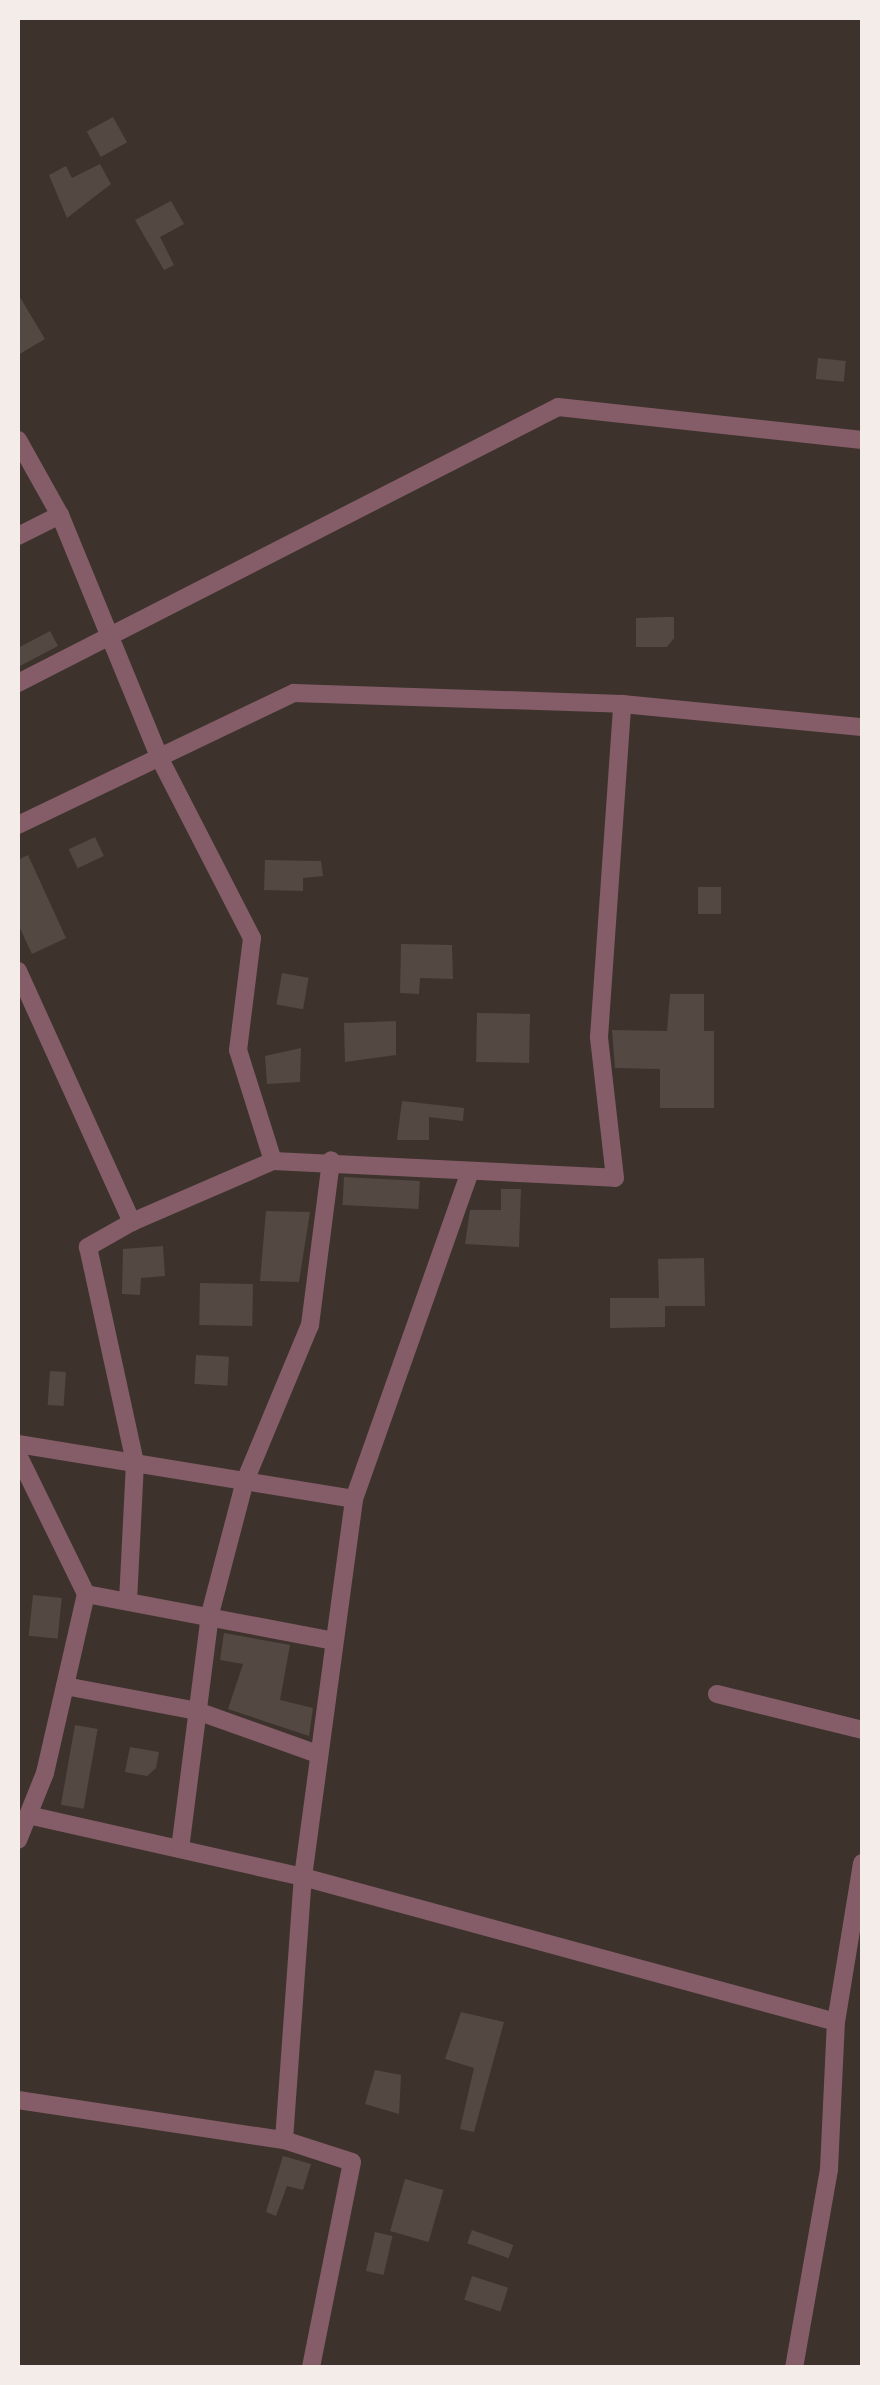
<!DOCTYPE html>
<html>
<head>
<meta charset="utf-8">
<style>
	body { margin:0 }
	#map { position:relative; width:880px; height:2385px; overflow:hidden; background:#3d332c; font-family:"DejaVu Sans",sans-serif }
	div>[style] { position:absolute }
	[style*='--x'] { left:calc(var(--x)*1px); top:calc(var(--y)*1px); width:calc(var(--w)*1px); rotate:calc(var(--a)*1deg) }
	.building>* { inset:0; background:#534942; transform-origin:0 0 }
	.street>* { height:18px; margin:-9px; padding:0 9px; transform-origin:9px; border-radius:9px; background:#855d68 }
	span { translate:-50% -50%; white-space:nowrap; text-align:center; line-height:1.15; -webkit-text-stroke:10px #201c19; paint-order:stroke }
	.frame { position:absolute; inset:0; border:20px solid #f3ece8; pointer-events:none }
</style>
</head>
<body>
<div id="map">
	<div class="building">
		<div style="left:113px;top:117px;width:29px;height:30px;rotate:61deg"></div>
		<div style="clip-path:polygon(100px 164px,111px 184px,67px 218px,49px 175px,66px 166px,72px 178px)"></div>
		<div style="clip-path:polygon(171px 201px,184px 224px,160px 237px,174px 265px,164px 270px,135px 220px)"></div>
		<div style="clip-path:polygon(18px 294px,45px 339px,18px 355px)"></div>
		<div style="left:818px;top:358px;width:28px;height:21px;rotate:6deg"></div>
		<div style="clip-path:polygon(667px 617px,674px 617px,674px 638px,667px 647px,636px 647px,636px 618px)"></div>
		<div style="clip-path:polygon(50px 631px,58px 646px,18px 667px,18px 648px)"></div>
		<div style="left:95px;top:837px;width:21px;height:29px;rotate:65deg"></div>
		<div style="clip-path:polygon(28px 855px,66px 938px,32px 954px,18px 924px,18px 860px)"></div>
		<div style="clip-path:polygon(265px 860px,321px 861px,323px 876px,303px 878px,303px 891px,264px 890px)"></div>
		<div style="left:698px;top:887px;width:23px;height:27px"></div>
		<div style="clip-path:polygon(401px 944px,452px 945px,453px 979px,420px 978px,419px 994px,400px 993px)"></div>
		<div style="left:282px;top:973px;width:27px;height:32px;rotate:10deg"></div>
		<div style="clip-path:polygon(670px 994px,704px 994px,704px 1031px,714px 1031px,714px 1108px,660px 1108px,660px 1069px,615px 1068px,612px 1030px,667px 1031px)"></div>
		<div style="left:477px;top:1013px;width:53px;height:49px;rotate:1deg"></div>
		<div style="clip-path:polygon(396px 1021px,396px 1055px,345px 1062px,344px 1023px)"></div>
		<div style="clip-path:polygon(301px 1048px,300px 1082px,267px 1084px,265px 1056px)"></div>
		<div style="clip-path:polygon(402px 1101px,464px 1108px,463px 1121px,429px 1117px,429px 1140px,397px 1140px)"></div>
		<div style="left:344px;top:1177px;width:76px;height:28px;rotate:3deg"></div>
		<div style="clip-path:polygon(501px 1189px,521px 1189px,519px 1247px,465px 1244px,470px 1210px,501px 1210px)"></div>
		<div style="clip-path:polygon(266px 1211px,310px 1212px,299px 1282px,260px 1281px)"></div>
		<div style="clip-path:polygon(163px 1246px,165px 1276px,141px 1278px,140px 1295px,122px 1294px,123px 1249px)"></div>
		<div style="clip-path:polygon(704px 1258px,705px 1306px,665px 1306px,665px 1327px,610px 1328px,610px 1298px,659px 1298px,658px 1259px)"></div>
		<div style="left:200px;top:1283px;width:53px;height:42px;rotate:1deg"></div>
		<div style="left:196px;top:1355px;width:33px;height:29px;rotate:3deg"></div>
		<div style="left:50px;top:1371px;width:16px;height:34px;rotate:4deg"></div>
		<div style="left:33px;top:1595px;width:29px;height:41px;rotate:6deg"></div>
		<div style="clip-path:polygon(224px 1633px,290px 1645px,280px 1700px,313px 1708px,309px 1736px,228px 1709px,243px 1664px,220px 1660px)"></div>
		<div style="left:75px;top:1725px;width:23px;height:81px;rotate:10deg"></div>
		<div style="clip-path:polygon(130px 1747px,159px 1752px,156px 1768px,147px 1776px,125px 1772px)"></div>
		<div style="clip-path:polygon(461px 2012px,504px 2022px,474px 2132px,460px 2129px,474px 2068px,445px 2059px)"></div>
		<div style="clip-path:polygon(375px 2070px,401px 2075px,399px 2114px,365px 2104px)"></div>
		<div style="clip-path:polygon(283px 2156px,311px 2164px,303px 2190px,287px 2186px,276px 2216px,266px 2212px)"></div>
		<div style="left:405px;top:2179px;width:40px;height:54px;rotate:16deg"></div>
		<div style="left:472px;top:2230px;width:44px;height:14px;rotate:20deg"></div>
		<div style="left:375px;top:2232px;width:18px;height:40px;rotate:13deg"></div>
		<div style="left:472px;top:2276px;width:38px;height:25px;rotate:18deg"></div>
	</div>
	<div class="street">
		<div style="--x:18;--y:440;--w:86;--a:60.8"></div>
		<div style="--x:60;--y:515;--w:266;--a:67.7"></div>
		<div style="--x:161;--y:761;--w:199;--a:62.8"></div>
		<div style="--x:252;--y:938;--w:113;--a:97.1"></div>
		<div style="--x:238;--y:1050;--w:116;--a:72.5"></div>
		<div style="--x:18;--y:536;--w:47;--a:-26.6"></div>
		<div style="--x:18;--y:683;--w:606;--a:-27.07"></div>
		<div style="--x:558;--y:407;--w:306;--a:6.2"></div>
		<div style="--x:18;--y:825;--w:306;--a:-25.6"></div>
		<div style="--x:294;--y:693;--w:328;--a:1.9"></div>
		<div style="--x:622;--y:704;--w:241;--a:5.5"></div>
		<div style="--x:18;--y:971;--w:276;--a:65.6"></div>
		<div style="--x:132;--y:1222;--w:51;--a:150.4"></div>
		<div style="--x:88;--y:1247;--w:221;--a:77.7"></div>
		<div style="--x:135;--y:1463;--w:138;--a:92.9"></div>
		<div style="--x:132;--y:1222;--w:154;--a:-23.4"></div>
		<div style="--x:273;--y:1161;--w:342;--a:2.8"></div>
		<div style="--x:615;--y:1178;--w:142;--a:-96.5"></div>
		<div style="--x:599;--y:1037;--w:334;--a:-86"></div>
		<div style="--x:18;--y:1444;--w:340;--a:9.3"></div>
		<div style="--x:18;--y:1455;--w:155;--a:63.9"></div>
		<div style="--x:86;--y:1594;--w:184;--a:102.9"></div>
		<div style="--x:45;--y:1773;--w:72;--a:111.9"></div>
		<div style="--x:86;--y:1594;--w:252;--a:10.7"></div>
		<div style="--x:65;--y:1686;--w:134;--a:10.7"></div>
		<div style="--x:197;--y:1711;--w:128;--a:19.6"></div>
		<div style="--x:717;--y:1694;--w:149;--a:13.9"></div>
		<div style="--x:28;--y:1815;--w:282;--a:12.7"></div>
		<div style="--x:303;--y:1877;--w:552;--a:15.22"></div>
		<div style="--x:180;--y:1849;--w:237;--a:-82.7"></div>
		<div style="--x:210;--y:1614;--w:138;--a:-75.3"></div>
		<div style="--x:245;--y:1481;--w:169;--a:-67.4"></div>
		<div style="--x:310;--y:1325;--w:166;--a:-82.7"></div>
		<div style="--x:18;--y:2100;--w:269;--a:8.6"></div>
		<div style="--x:284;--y:2140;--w:71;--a:17.9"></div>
		<div style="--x:352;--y:2162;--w:210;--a:101.3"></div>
		<div style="--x:284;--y:2140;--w:264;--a:-85.9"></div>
		<div style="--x:303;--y:1877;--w:381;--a:-82.3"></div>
		<div style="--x:354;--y:1499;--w:347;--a:-70.5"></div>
		<div style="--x:794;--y:2368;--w:202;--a:-80"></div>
		<div style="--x:829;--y:2169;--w:147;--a:-87.3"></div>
		<div style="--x:836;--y:2022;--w:161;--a:-80.7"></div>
	</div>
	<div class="frame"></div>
</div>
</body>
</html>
